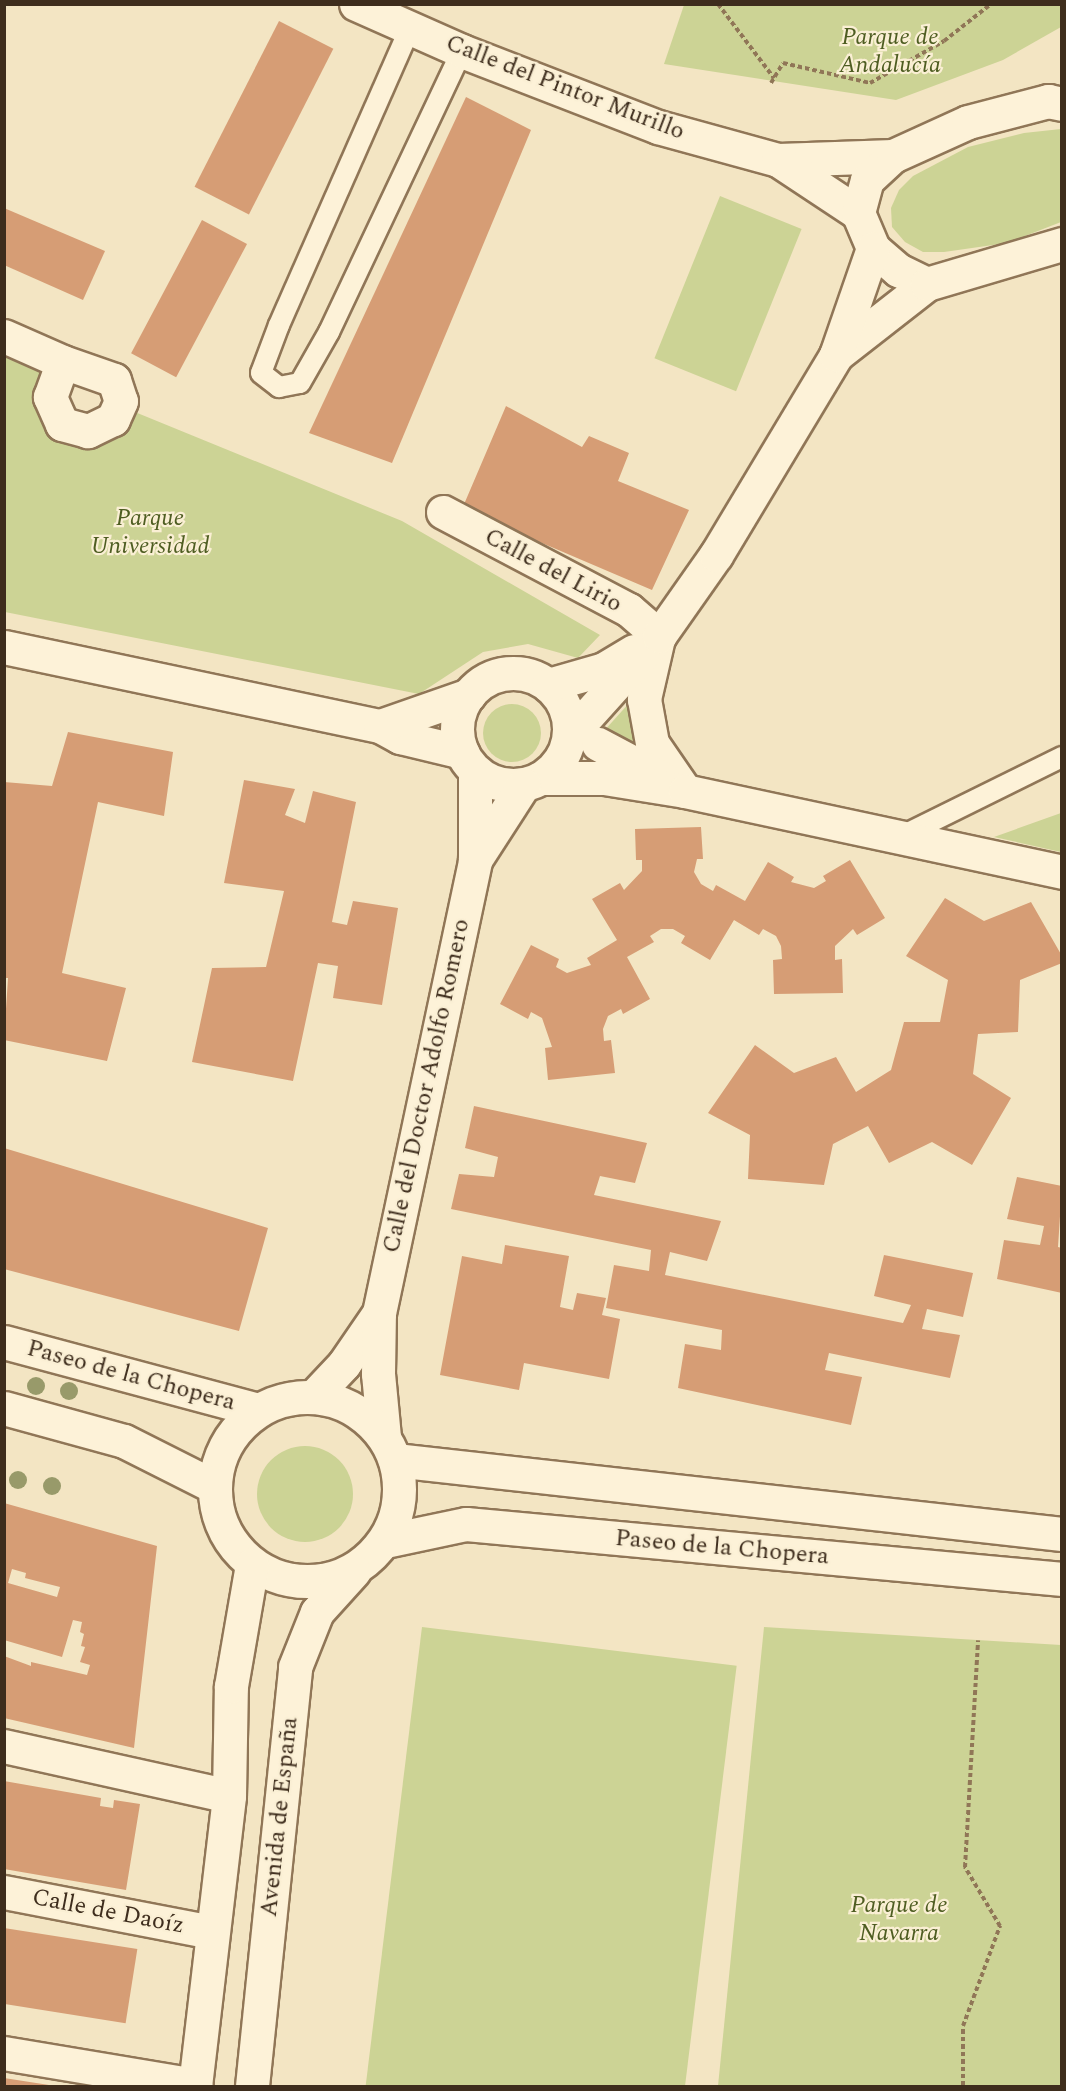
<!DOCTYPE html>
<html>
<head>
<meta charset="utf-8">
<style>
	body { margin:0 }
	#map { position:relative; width:1066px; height:2091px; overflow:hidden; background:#f3e5c3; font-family:Spectral,serif }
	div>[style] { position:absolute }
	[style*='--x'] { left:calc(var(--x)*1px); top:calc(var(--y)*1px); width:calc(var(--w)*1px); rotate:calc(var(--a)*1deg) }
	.green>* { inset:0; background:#ccd395; transform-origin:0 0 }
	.round { border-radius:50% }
	.building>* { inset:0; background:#d69d75; transform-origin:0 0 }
	.path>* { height:4px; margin-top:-2px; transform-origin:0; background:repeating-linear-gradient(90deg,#907657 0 4.5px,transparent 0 7.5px) }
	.roads { filter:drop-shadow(2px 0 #907657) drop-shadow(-2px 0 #907657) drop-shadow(0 2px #907657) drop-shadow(0 -2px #907657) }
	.service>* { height:20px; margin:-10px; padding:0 10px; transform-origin:10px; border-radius:10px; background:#fdf2d8 }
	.minor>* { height:33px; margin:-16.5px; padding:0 16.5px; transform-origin:16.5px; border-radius:16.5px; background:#fdf2d8 }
	.minor>.ring { margin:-16.5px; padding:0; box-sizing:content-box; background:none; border:33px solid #fdf2d8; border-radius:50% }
	.secondary>* { height:33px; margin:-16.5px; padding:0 16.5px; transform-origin:16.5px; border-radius:16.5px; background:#fdf2d8 }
	.secondary>.ring { margin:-16.5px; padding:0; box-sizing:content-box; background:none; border:33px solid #fdf2d8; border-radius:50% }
	.trees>* { width:18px; height:18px; margin:-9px; border-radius:50%; background:#989a6a }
	span { translate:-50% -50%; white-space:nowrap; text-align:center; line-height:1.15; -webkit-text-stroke:4.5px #faefd4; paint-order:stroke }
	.park-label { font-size:24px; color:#4e5d21; font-style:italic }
	.street-label { font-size:24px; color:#3e2d1d }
	.frame { position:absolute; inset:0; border:6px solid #3e2d1d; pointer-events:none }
</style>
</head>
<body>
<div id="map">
	<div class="green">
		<div style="clip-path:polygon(684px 5px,1061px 5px,1061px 27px,1003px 60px,896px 100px,664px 64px)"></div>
		<div style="clip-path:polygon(1061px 129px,1061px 222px,1007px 243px,944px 252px,923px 252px,905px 242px,892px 227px,891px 208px,899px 190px,913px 176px,968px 147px,1024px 133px)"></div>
		<div style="left:720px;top:196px;width:88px;height:175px;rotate:22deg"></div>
		<div style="clip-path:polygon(4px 350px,39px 364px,51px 421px,130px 410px,402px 521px,600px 635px,578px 658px,528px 644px,483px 652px,419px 694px,5px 612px)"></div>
		<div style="clip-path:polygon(631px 701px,644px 757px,603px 732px)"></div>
		<div class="round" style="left:483px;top:704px;width:58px;height:58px"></div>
		<div style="clip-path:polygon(1061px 813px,1061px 852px,994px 837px)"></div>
		<div class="round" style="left:257px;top:1446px;width:96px;height:96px"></div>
		<div style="left:422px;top:1627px;width:317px;height:462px;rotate:7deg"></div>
		<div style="clip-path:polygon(764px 1627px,1061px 1645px,1060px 2086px,718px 2086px)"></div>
	</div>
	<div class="building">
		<div style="left:279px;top:21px;width:61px;height:186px;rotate:27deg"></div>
		<div style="clip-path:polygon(466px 97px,531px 130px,392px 463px,309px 433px)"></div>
		<div style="clip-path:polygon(4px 208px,105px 251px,83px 300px,4px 265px)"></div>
		<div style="left:202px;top:220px;width:51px;height:151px;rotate:28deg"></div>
		<div style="clip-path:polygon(506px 406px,582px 447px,589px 436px,629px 453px,618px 481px,689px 510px,652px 590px,462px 509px)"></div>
		<div style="clip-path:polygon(68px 732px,173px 752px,164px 816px,98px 802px,62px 973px,126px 988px,107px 1061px,4px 1040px,8px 978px,4px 978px,4px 782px,52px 786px)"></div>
		<div style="clip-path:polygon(244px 780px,295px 789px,285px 815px,305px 823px,313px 791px,356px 802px,332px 922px,347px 925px,353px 901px,398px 908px,382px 1005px,333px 998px,338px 966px,318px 963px,293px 1081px,192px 1062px,212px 968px,266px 967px,284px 891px,224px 883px)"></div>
		<div style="clip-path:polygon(701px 827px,703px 859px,697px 859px,694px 872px,701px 884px,713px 891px,716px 885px,745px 901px,768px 862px,794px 877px,791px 882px,814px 888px,826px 881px,823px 876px,850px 860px,885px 918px,857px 935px,853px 929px,835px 946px,835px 960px,842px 959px,843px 993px,774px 994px,773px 960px,782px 959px,781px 946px,776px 936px,763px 929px,759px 935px,734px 920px,710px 960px,681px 943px,685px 936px,673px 929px,661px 929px,650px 936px,654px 942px,627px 957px,650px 999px,623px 1014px,621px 1009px,608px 1016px,603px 1029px,604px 1041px,611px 1040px,615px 1073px,548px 1080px,545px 1048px,552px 1047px,542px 1018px,531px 1012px,528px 1019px,500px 1004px,531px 945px,559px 959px,556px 967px,567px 973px,591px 965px,587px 958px,617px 940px,592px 899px,620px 883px,624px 890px,642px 871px,642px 860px,636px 860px,635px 829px)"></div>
		<div style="clip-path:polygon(945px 898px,984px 921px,1031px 902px,1062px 956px,1062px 963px,1020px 980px,1018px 1032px,978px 1034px,973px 1074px,1011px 1098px,972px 1165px,932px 1142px,889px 1163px,868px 1126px,833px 1144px,824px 1185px,748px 1179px,750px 1135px,708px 1113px,755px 1045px,794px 1073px,836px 1057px,856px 1092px,891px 1070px,904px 1022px,940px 1022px,948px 980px,906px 956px)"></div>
		<div style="clip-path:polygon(474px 1106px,647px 1143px,635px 1183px,600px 1176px,594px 1195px,721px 1221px,707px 1261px,670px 1252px,665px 1275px,903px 1323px,911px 1305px,874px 1296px,884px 1255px,973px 1273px,963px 1317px,927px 1309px,922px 1329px,960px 1335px,950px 1378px,829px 1353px,825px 1370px,862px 1377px,851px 1425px,678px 1388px,685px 1344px,721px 1350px,722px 1330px,606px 1308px,614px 1265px,649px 1271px,651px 1250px,451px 1209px,459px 1174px,494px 1177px,498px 1157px,465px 1148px)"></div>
		<div style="clip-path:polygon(4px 1148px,268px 1228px,239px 1331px,4px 1269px)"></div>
		<div style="clip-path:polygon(1017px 1177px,1062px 1186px,1058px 1247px,1062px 1248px,1062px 1293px,997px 1279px,1004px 1240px,1040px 1245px,1044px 1226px,1007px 1219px)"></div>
		<div style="clip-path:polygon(505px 1245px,569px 1256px,560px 1307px,573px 1310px,577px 1293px,606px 1298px,602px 1315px,620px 1319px,609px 1379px,524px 1363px,519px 1390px,440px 1375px,462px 1256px,502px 1264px)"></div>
		<div style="clip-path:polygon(evenodd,4px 1503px,157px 1546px,134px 1748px,4px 1718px,4px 1656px,31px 1666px,31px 1662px,87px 1675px,90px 1665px,80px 1662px,85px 1647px,81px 1646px,84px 1634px,80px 1632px,82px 1622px,73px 1620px,62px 1657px,4px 1640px,4px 1503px,12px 1569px,26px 1573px,25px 1578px,60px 1587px,57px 1597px,8px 1583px,12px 1569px)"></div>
		<div style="clip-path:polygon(4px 1781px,101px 1798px,100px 1806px,113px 1808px,114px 1800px,140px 1804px,126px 1890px,4px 1869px)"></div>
		<div style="left:4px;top:1928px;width:135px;height:75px;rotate:9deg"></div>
		<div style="clip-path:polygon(4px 2078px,49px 2085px,49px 2086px,4px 2086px)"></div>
	</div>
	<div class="path">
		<div style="--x:718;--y:4;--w:93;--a:52.9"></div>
		<div style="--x:771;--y:83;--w:23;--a:-59"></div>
		<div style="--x:783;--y:63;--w:89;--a:12.9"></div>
		<div style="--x:870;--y:83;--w:85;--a:-29.6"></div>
		<div style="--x:944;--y:41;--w:60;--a:-38.2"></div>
		<div style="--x:963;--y:2086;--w:60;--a:-90"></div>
		<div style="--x:963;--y:2026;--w:107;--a:-69.7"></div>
		<div style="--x:1000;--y:1926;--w:69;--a:-120.7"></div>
		<div style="--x:965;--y:1867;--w:227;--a:-86.7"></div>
	</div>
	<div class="roads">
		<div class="service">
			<div style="--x:410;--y:28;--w:325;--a:113.8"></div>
			<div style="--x:279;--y:325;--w:51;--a:110.6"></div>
			<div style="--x:261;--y:373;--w:23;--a:38"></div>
			<div style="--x:279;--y:387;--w:21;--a:-11"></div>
			<div style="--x:300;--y:383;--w:59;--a:-60.4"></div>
			<div style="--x:329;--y:332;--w:311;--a:-64.7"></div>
			<div style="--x:900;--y:837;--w:181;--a:-26.3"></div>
		</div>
		<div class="minor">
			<div style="--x:356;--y:4;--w:116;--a:23.9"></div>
			<div style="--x:462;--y:51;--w:210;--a:21.2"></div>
			<div style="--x:658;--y:127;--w:124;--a:15.4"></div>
			<div style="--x:778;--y:160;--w:115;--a:-2"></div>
			<div style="--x:778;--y:160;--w:96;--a:33.5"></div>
			<div style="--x:927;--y:284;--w:32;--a:-154"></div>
			<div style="--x:898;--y:270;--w:33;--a:-139"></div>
			<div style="--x:873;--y:248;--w:38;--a:-113"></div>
			<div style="--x:858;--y:213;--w:34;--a:-75"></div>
			<div style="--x:867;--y:180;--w:35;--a:-43"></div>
			<div style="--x:893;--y:156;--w:82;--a:-24.4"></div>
			<div style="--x:968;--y:122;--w:83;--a:-14.7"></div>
			<div style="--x:1048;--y:101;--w:14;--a:12"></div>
			<div style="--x:4;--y:336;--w:64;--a:23.8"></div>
			<div style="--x:836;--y:355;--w:115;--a:-38"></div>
			<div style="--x:927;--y:284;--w:141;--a:-16.5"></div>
			<div style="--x:63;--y:362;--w:54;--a:19.4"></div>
			<div style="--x:114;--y:380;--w:22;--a:72"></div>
			<div style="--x:121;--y:401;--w:20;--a:114"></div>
			<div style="--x:113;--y:419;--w:28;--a:154"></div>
			<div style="--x:88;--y:431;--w:27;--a:-165"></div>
			<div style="--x:62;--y:424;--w:30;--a:-114"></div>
			<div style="--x:50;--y:397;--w:37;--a:-70"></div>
			<div style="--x:443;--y:512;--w:210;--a:27.8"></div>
			<div style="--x:629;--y:610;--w:40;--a:41"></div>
			<div style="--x:658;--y:638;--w:63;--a:102.9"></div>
			<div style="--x:644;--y:699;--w:45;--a:79.7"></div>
			<div style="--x:652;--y:743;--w:58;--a:55.5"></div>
			<div style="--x:4;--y:647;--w:384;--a:11.9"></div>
			<div style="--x:380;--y:726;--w:23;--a:29"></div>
			<div style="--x:400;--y:737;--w:64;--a:13.6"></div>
			<div class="ring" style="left:457px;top:673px;width:79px;height:79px"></div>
			<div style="--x:548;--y:685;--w:58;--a:-15.9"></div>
			<div style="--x:604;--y:669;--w:35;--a:-31"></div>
			<div style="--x:380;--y:726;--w:94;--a:-19.2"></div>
			<div style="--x:569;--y:736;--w:135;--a:-48"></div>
			<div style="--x:659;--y:636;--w:99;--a:-54.9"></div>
			<div style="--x:716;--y:555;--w:233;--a:-59"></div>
			<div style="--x:836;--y:355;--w:113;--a:-70.9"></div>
			<div style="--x:598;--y:744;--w:72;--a:28"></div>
			<div style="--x:541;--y:778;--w:63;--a:0"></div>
			<div style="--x:604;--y:778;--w:82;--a:9.1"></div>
			<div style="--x:685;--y:791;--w:386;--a:12.1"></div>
			<div style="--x:475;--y:860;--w:90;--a:-57.2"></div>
			<div style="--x:314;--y:1396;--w:44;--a:-46.8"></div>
			<div style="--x:344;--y:1364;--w:62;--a:-55.5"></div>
			<div style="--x:384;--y:1437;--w:63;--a:-95.4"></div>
			<div style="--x:378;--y:1374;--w:61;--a:-89.1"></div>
			<div style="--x:379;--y:1313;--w:463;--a:-78"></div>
			<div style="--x:475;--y:860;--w:89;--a:-90"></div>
			<div style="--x:4;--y:1746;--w:230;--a:12.5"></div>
			<div style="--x:4;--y:1892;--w:211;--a:10.9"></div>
			<div style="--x:4;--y:2053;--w:194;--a:9.5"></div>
		</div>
		<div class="secondary">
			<div style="--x:4;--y:1342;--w:262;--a:15"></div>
			<div class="ring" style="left:215px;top:1397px;width:151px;height:151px"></div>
			<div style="--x:4;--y:1408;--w:124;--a:15.4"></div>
			<div style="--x:124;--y:1441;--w:100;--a:26.8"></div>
			<div style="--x:395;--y:1460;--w:671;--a:6.33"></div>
			<div style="--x:385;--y:1541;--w:83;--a:-11.9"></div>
			<div style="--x:466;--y:1524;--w:599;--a:5.27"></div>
			<div style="--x:195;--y:2086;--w:292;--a:-83.3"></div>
			<div style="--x:229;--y:1796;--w:110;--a:-89"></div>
			<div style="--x:231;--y:1686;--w:123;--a:-80.2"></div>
			<div style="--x:252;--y:2086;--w:421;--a:-84.1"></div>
			<div style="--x:295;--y:1667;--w:59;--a:-68.2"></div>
			<div style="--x:317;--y:1612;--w:55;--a:-47.9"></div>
		</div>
	</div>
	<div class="trees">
		<div style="left:36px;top:1386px"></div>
		<div style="left:69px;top:1391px"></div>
		<div style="left:18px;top:1480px"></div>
		<div style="left:52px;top:1486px"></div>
	</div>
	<div class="park-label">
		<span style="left:890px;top:52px">Parque de<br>Andalucía</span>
		<span style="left:150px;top:533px">Parque<br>Universidad</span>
		<span style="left:899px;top:1920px">Parque de<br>Navarra</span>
	</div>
	<div class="street-label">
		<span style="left:565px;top:88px;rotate:21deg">Calle del Pintor Murillo</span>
		<span style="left:553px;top:571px;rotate:28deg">Calle del Lirio</span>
		<span style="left:427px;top:1086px;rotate:-78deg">Calle del Doctor Adolfo Romero</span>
		<span style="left:131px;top:1376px;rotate:15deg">Paseo de la Chopera</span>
		<span style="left:722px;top:1548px;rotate:5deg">Paseo de la Chopera</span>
		<span style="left:280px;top:1817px;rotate:-84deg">Avenida de España</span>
		<span style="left:108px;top:1912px;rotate:11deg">Calle de Daoíz</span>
	</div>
	<div class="frame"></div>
</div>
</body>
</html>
